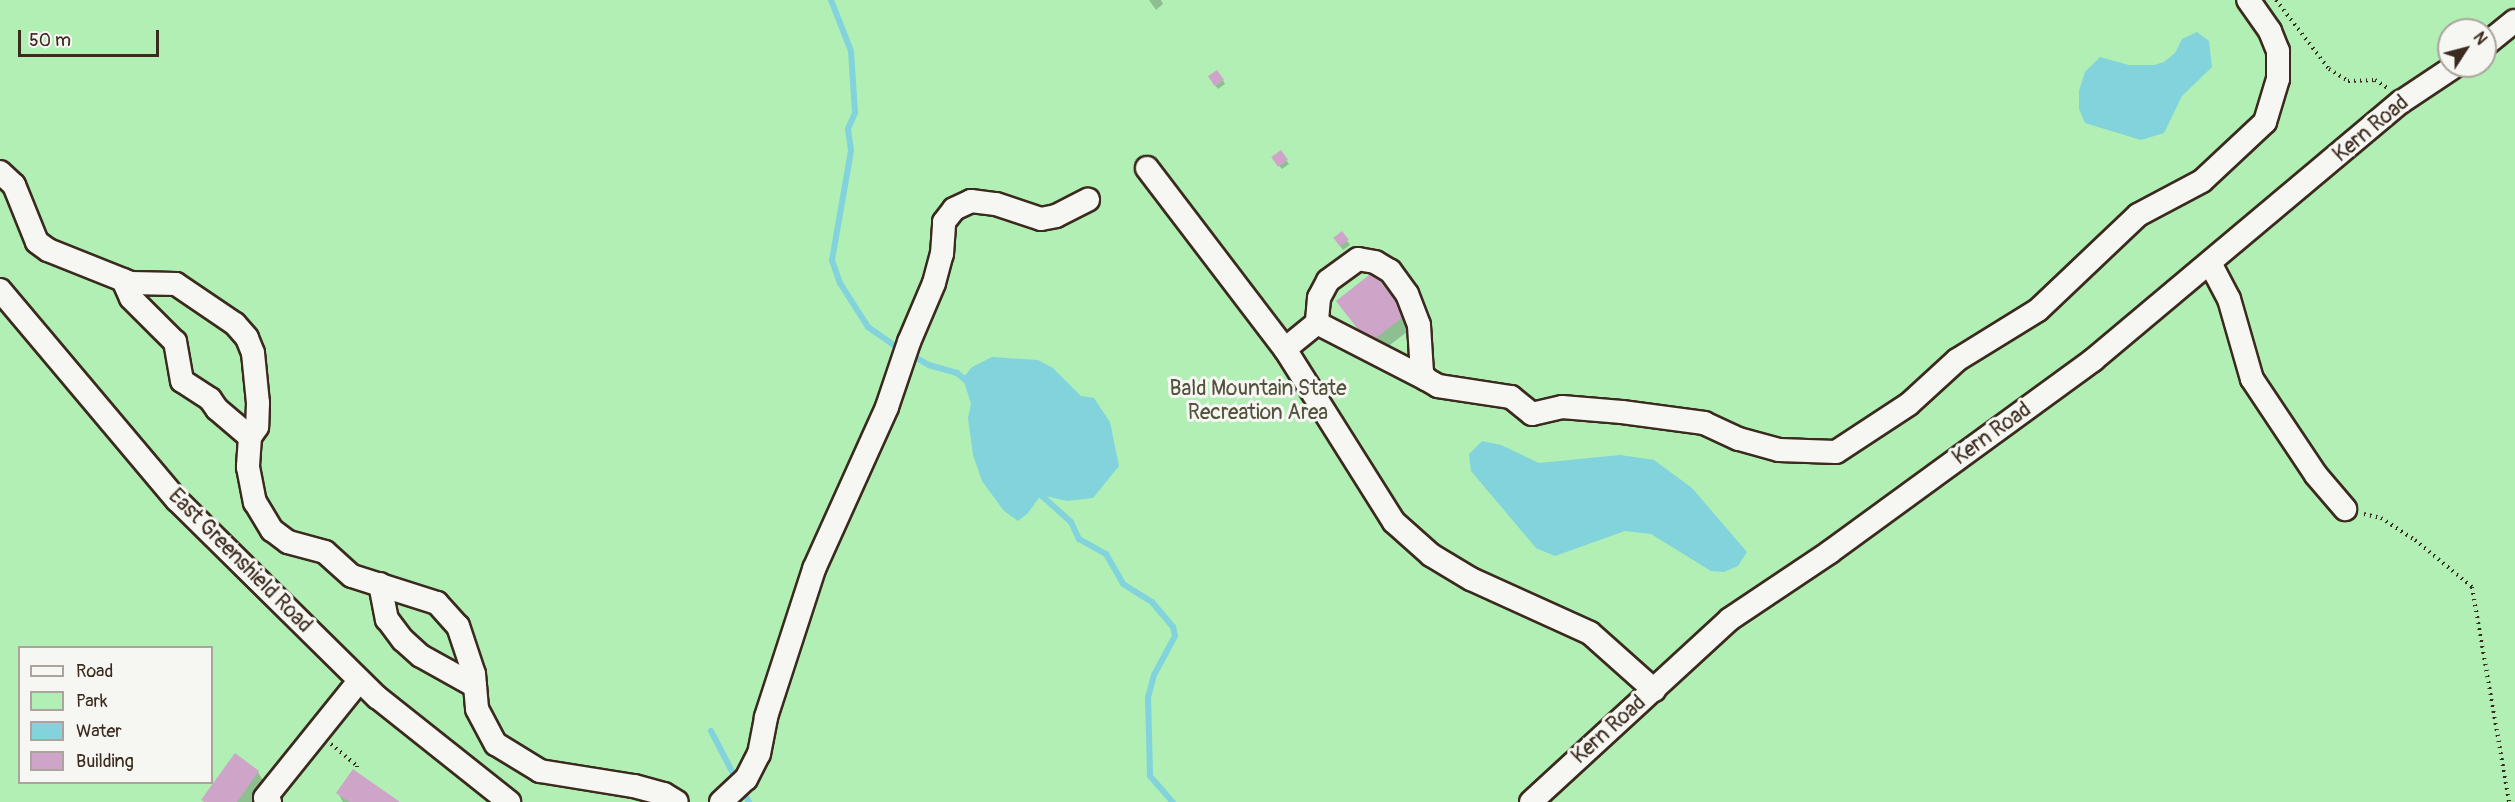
<!DOCTYPE html>
<html>
<head>
<meta charset="utf-8">
<style>
	body { margin:0 }
	#map { position:relative; width:2515px; height:802px; overflow:hidden; background:#f6f6f2; font-family:Pangolin,sans-serif }
	div>[style] { position:absolute }
	[style*='--x'] { left:calc(var(--x)*1px); top:calc(var(--y)*1px); width:calc(var(--w)*1px); rotate:calc(var(--a)*1deg) }
	.green>* { inset:0; background:#b1efb5 }
	.water>* { inset:0; background:#82d3db }
	.shadow>* { inset:0; background:#0003 }
	.stream>* { height:6px; margin:-3px; padding:0 3px; transform-origin:3px; border-radius:3px; background:#82d3db }
	.building>* { inset:0; background:#cea4c9; transform-origin:0 0 }
	.path>* { height:4px; margin-top:-2px; transform-origin:0; background:repeating-linear-gradient(90deg,#3b2a1e 0 1.5px,transparent 0 6px) }
	.roads { filter:drop-shadow(2px 0 #3b2a1e) drop-shadow(-2px 0 #3b2a1e) drop-shadow(0 2px #3b2a1e) drop-shadow(0 -2px #3b2a1e) }
	.minor>* { height:22px; margin:-11px; padding:0 11px; transform-origin:11px; border-radius:11px; background:#f6f6f2 }
	span { translate:-50% -50%; white-space:nowrap; text-align:center; line-height:1.15; -webkit-text-stroke:6px #f6f6f2; paint-order:stroke }
	.street-label { font-size:21px; color:#3b2a1e }
	.park-label { font-size:21px; color:#53513c }
	.legend { position:absolute; left:18px; top:646px; width:195px; height:138px; box-sizing:border-box; background:#f6f6f2; border:2px solid #aba49d; margin:0; padding:8px 10px; list-style:none; font-size:18px; color:#3b2a1e }
	.legend li { display:flex; align-items:center; gap:12px; height:30px }
	.legend b { width:30px; border:2px solid #aba49d }
	.north { position:absolute; left:2437px; top:18px; width:60px; height:60px; box-sizing:border-box; background:#f6f6f2; border:2px solid #aba49d; border-radius:50%; rotate:54deg; font-size:16px; font-weight:700; line-height:24px; text-align:center; color:#3b2a1e }
	.north::after { content:''; display:block; margin:auto; width:21px; height:27px; background:#3b2a1e; clip-path:polygon(50% 0,100% 100%,50% 72%,0 100%) }
	.scale { position:absolute; left:18px; top:30px; width:141px; height:27px; box-sizing:border-box; border:3px solid #3b2a1e; border-top:0; padding-left:8px; font-size:18px; line-height:21px; white-space:nowrap; color:#3b2a1e; -webkit-text-stroke:4px #f6f6f2; paint-order:stroke }
</style>
</head>
<body>
<div id="map">
	<div class="green">
		<div style="clip-path:polygon(evenodd,0 0,2515px 0,2515px 802px,0 802px,0 0,2449px 30px,2485px 30px,2485px 66px,2449px 66px,2449px 30px,0 0,20px 648px,212px 648px,212px 782px,20px 782px,20px 648px)"></div>
	</div>
	<div class="water">
		<div style="clip-path:polygon(2197px 32px,2209px 41px,2212px 67px,2182px 96px,2164px 133px,2141px 140px,2085px 123px,2079px 109px,2079px 91px,2085px 72px,2100px 57px,2129px 65px,2154px 65px,2164px 62px,2175px 53px,2182px 39px)"></div>
		<div style="clip-path:polygon(992px 357px,1038px 360px,1053px 368px,1081px 396px,1094px 398px,1110px 422px,1119px 466px,1093px 498px,1067px 501px,1041px 495px,1028px 513px,1018px 521px,1004px 511px,982px 481px,973px 455px,968px 418px,971px 404px,963px 378px,972px 367px)"></div>
		<div style="clip-path:polygon(1482px 441px,1501px 445px,1539px 463px,1620px 455px,1654px 460px,1692px 488px,1747px 552px,1738px 566px,1724px 572px,1711px 571px,1651px 534px,1625px 531px,1555px 556px,1536px 548px,1471px 471px,1469px 454px)"></div>
	</div>
	<div class="shadow">
		<div style="clip-path:polygon(1149px 0,1161px 0,1163px 4px,1156px 10px)"></div>
		<div style="clip-path:polygon(1223px 80px,1225px 84px,1218px 89px,1212px 81px)"></div>
		<div style="clip-path:polygon(1275px 161px,1287px 161px,1289px 164px,1282px 169px)"></div>
		<div style="clip-path:polygon(1342px 233px,1350px 245px,1343px 250px,1337px 242px)"></div>
		<div style="clip-path:polygon(1338px 301px,1405px 316px,1412px 328px,1377px 355px)"></div>
		<div style="clip-path:polygon(235px 755px,258px 772px,265px 784px,252px 802px,204px 802px)"></div>
		<div style="clip-path:polygon(338px 793px,397px 802px,343px 802px)"></div>
	</div>
	<div class="stream">
		<div style="--x:831;--y:0;--w:55;--a:68.6"></div>
		<div style="--x:851;--y:51;--w:62;--a:86.3"></div>
		<div style="--x:855;--y:113;--w:17;--a:114"></div>
		<div style="--x:848;--y:129;--w:22;--a:82"></div>
		<div style="--x:851;--y:151;--w:111;--a:99.9"></div>
		<div style="--x:832;--y:260;--w:24;--a:71"></div>
		<div style="--x:840;--y:283;--w:52;--a:57.5"></div>
		<div style="--x:868;--y:327;--w:39;--a:35"></div>
		<div style="--x:909;--y:354;--w:23;--a:29"></div>
		<div style="--x:929;--y:365;--w:29;--a:16"></div>
		<div style="--x:957;--y:373;--w:16;--a:40"></div>
		<div style="--x:1039;--y:489;--w:6;--a:72"></div>
		<div style="--x:1041;--y:495;--w:40;--a:42"></div>
		<div style="--x:1071;--y:522;--w:19;--a:65"></div>
		<div style="--x:1079;--y:539;--w:31;--a:29"></div>
		<div style="--x:1106;--y:554;--w:34;--a:60"></div>
		<div style="--x:1123;--y:584;--w:34;--a:32"></div>
		<div style="--x:1152;--y:602;--w:33;--a:50"></div>
		<div style="--x:1173;--y:627;--w:9;--a:77"></div>
		<div style="--x:1175;--y:636;--w:44;--a:118.3"></div>
		<div style="--x:1154;--y:675;--w:23;--a:105"></div>
		<div style="--x:1148;--y:697;--w:79;--a:88.5"></div>
		<div style="--x:1150;--y:776;--w:35;--a:49"></div>
		<div style="--x:711;--y:731;--w:56;--a:62.5"></div>
		<div style="--x:742;--y:790;--w:14;--a:60"></div>
	</div>
	<div class="building">
		<div style="left:1217px;top:70px;width:12px;height:11px;rotate:55deg"></div>
		<div style="left:1281px;top:150px;width:12px;height:12px;rotate:55deg"></div>
		<div style="left:1342px;top:231px;width:11px;height:11px;rotate:52deg"></div>
		<div style="left:1373px;top:272px;width:54px;height:47px;rotate:52deg"></div>
		<div style="clip-path:polygon(235px 753px,259px 771px,237px 802px,205px 802px,201px 800px)"></div>
		<div style="clip-path:polygon(353px 769px,357px 772px,400px 802px,349px 802px,336px 793px)"></div>
	</div>
	<div class="path">
		<div style="--x:2276;--y:0;--w:87;--a:52.5"></div>
		<div style="--x:2329;--y:69;--w:22;--a:32"></div>
		<div style="--x:2348;--y:81;--w:27;--a:-2"></div>
		<div style="--x:2375;--y:80;--w:15;--a:32"></div>
		<div style="--x:2364;--y:514;--w:17;--a:13"></div>
		<div style="--x:2381;--y:518;--w:40;--a:32.9"></div>
		<div style="--x:2415;--y:540;--w:74;--a:39.5"></div>
		<div style="--x:2472;--y:587;--w:218;--a:80.2"></div>
		<div style="--x:331;--y:744;--w:34;--a:40"></div>
		<div style="--x:357;--y:766;--w:6;--a:90"></div>
	</div>
	<div class="roads">
		<div class="minor">
			<div style="--x:2485;--y:45;--w:38;--a:-39"></div>
			<div style="--x:1147;--y:168;--w:228;--a:52.7"></div>
			<div style="--x:1285;--y:349;--w:204;--a:57.8"></div>
			<div style="--x:1394;--y:522;--w:50;--a:41.7"></div>
			<div style="--x:1431;--y:555;--w:47;--a:31"></div>
			<div style="--x:1471;--y:579;--w:131;--a:24.4"></div>
			<div style="--x:1590;--y:633;--w:86;--a:41.7"></div>
			<div style="--x:0;--y:172;--w:19;--a:43"></div>
			<div style="--x:14;--y:185;--w:61;--a:68"></div>
			<div style="--x:37;--y:242;--w:14;--a:36"></div>
			<div style="--x:48;--y:250;--w:89;--a:21.7"></div>
			<div style="--x:131;--y:283;--w:45;--a:1.3"></div>
			<div style="--x:176;--y:284;--w:71;--a:34.1"></div>
			<div style="--x:235;--y:324;--w:18;--a:49"></div>
			<div style="--x:247;--y:338;--w:16;--a:68"></div>
			<div style="--x:253;--y:353;--w:50;--a:84.3"></div>
			<div style="--x:258;--y:403;--w:24;--a:92"></div>
			<div style="--x:257;--y:427;--w:12;--a:125"></div>
			<div style="--x:250;--y:437;--w:43;--a:-139.7"></div>
			<div style="--x:217;--y:409;--w:12;--a:-125"></div>
			<div style="--x:210;--y:399;--w:33;--a:-147"></div>
			<div style="--x:182;--y:381;--w:40;--a:-100"></div>
			<div style="--x:175;--y:342;--w:62;--a:-135"></div>
			<div style="--x:131;--y:298;--w:20;--a:-114"></div>
			<div style="--x:2210;--y:263;--w:41;--a:62.2"></div>
			<div style="--x:2229;--y:299;--w:83;--a:74"></div>
			<div style="--x:2252;--y:379;--w:115;--a:56.3"></div>
			<div style="--x:2316;--y:475;--w:45;--a:49.5"></div>
			<div style="--x:0;--y:290;--w:275;--a:49.9"></div>
			<div style="--x:177;--y:500;--w:281;--a:44.6"></div>
			<div style="--x:377;--y:697;--w:169;--a:38.5"></div>
			<div style="--x:1285;--y:349;--w:41;--a:-39.1"></div>
			<div style="--x:1317;--y:323;--w:123;--a:27.2"></div>
			<div style="--x:1426;--y:379;--w:7;--a:-124"></div>
			<div style="--x:1422;--y:373;--w:48;--a:-93.6"></div>
			<div style="--x:1419;--y:325;--w:33;--a:-111"></div>
			<div style="--x:1407;--y:294;--w:29;--a:-126"></div>
			<div style="--x:1390;--y:271;--w:17;--a:-149"></div>
			<div style="--x:1375;--y:262;--w:17;--a:-170"></div>
			<div style="--x:1358;--y:259;--w:37;--a:144"></div>
			<div style="--x:1328;--y:281;--w:19;--a:118"></div>
			<div style="--x:1319;--y:298;--w:25;--a:95"></div>
			<div style="--x:1426;--y:379;--w:14;--a:30"></div>
			<div style="--x:1438;--y:386;--w:74;--a:8.6"></div>
			<div style="--x:1511;--y:397;--w:27;--a:39"></div>
			<div style="--x:1532;--y:414;--w:31;--a:-13"></div>
			<div style="--x:1562;--y:407;--w:60;--a:4.8"></div>
			<div style="--x:1622;--y:412;--w:83;--a:7.6"></div>
			<div style="--x:1704;--y:423;--w:38;--a:25"></div>
			<div style="--x:1739;--y:439;--w:41;--a:15.4"></div>
			<div style="--x:1779;--y:450;--w:57;--a:2"></div>
			<div style="--x:1836;--y:452;--w:87;--a:-33.3"></div>
			<div style="--x:1909;--y:404;--w:65;--a:-42.5"></div>
			<div style="--x:1957;--y:360;--w:95;--a:-31.7"></div>
			<div style="--x:2038;--y:310;--w:138;--a:-43.5"></div>
			<div style="--x:2138;--y:215;--w:72;--a:-28"></div>
			<div style="--x:2202;--y:181;--w:86;--a:-43.1"></div>
			<div style="--x:2265;--y:122;--w:45;--a:-73.2"></div>
			<div style="--x:2278;--y:79;--w:28;--a:-90"></div>
			<div style="--x:2278;--y:51;--w:22;--a:-112"></div>
			<div style="--x:2270;--y:31;--w:38;--a:-125"></div>
			<div style="--x:250;--y:437;--w:30;--a:94"></div>
			<div style="--x:248;--y:467;--w:36;--a:79"></div>
			<div style="--x:255;--y:502;--w:33;--a:59"></div>
			<div style="--x:272;--y:530;--w:20;--a:37"></div>
			<div style="--x:288;--y:542;--w:38;--a:15"></div>
			<div style="--x:325;--y:552;--w:36;--a:42"></div>
			<div style="--x:352;--y:576;--w:89;--a:17.6"></div>
			<div style="--x:437;--y:603;--w:31;--a:48"></div>
			<div style="--x:458;--y:626;--w:51;--a:71.6"></div>
			<div style="--x:474;--y:674;--w:35;--a:85"></div>
			<div style="--x:477;--y:709;--w:40;--a:62"></div>
			<div style="--x:496;--y:744;--w:52;--a:31.5"></div>
			<div style="--x:540;--y:771;--w:95;--a:9.1"></div>
			<div style="--x:634;--y:786;--w:31;--a:15"></div>
			<div style="--x:664;--y:794;--w:15;--a:32"></div>
			<div style="--x:380;--y:584;--w:36;--a:79"></div>
			<div style="--x:387;--y:619;--w:26;--a:53"></div>
			<div style="--x:403;--y:640;--w:24;--a:42"></div>
			<div style="--x:421;--y:656;--w:62;--a:29.1"></div>
			<div style="--x:270;--y:802;--w:6;--a:-141"></div>
			<div style="--x:265;--y:798;--w:150;--a:-51.2"></div>
			<div style="--x:721;--y:802;--w:34;--a:-43"></div>
			<div style="--x:746;--y:779;--w:28;--a:-63"></div>
			<div style="--x:759;--y:754;--w:38;--a:-79"></div>
			<div style="--x:766;--y:717;--w:156;--a:-72"></div>
			<div style="--x:814;--y:569;--w:178;--a:-65.7"></div>
			<div style="--x:887;--y:407;--w:69;--a:-71.3"></div>
			<div style="--x:909;--y:342;--w:64;--a:-67"></div>
			<div style="--x:934;--y:283;--w:30;--a:-75"></div>
			<div style="--x:942;--y:254;--w:32;--a:-86"></div>
			<div style="--x:944;--y:222;--w:16;--a:-52"></div>
			<div style="--x:954;--y:209;--w:19;--a:-25"></div>
			<div style="--x:971;--y:201;--w:25;--a:7"></div>
			<div style="--x:996;--y:204;--w:47;--a:18.4"></div>
			<div style="--x:1041;--y:219;--w:15;--a:-11"></div>
			<div style="--x:1056;--y:216;--w:36;--a:-27"></div>
			<div style="--x:1531;--y:802;--w:270;--a:-42.6"></div>
			<div style="--x:1730;--y:619;--w:120;--a:-33.8"></div>
			<div style="--x:1830;--y:552;--w:326;--a:-36.1"></div>
			<div style="--x:2093;--y:360;--w:402;--a:-40"></div>
			<div style="--x:2401;--y:102;--w:65;--a:-33.7"></div>
		</div>
	</div>
	<div class="street-label">
		<span style="left:2371px;top:129px;rotate:-40deg">Kern Road</span>
		<span style="left:1992px;top:434px;rotate:-36deg">Kern Road</span>
		<span style="left:240px;top:561px;rotate:45deg">East Greenshield Road</span>
		<span style="left:1609px;top:730px;rotate:-42deg">Kern Road</span>
	</div>
	<div class="park-label">
		<span style="left:1258px;top:401px">Bald Mountain State<br>Recreation Area</span>
	</div>
	<ul class="legend">
	<li><b style="height:8px;background:#f6f6f2"></b>Road</li>
	<li><b style="height:16px;background:#b1efb5"></b>Park</li>
	<li><b style="height:16px;background:#82d3db"></b>Water</li>
	<li><b style="height:16px;background:#cea4c9"></b>Building</li>
	</ul>
	<div class="north">N</div>
	<div class="scale">50 m</div>
</div>
</body>
</html>
